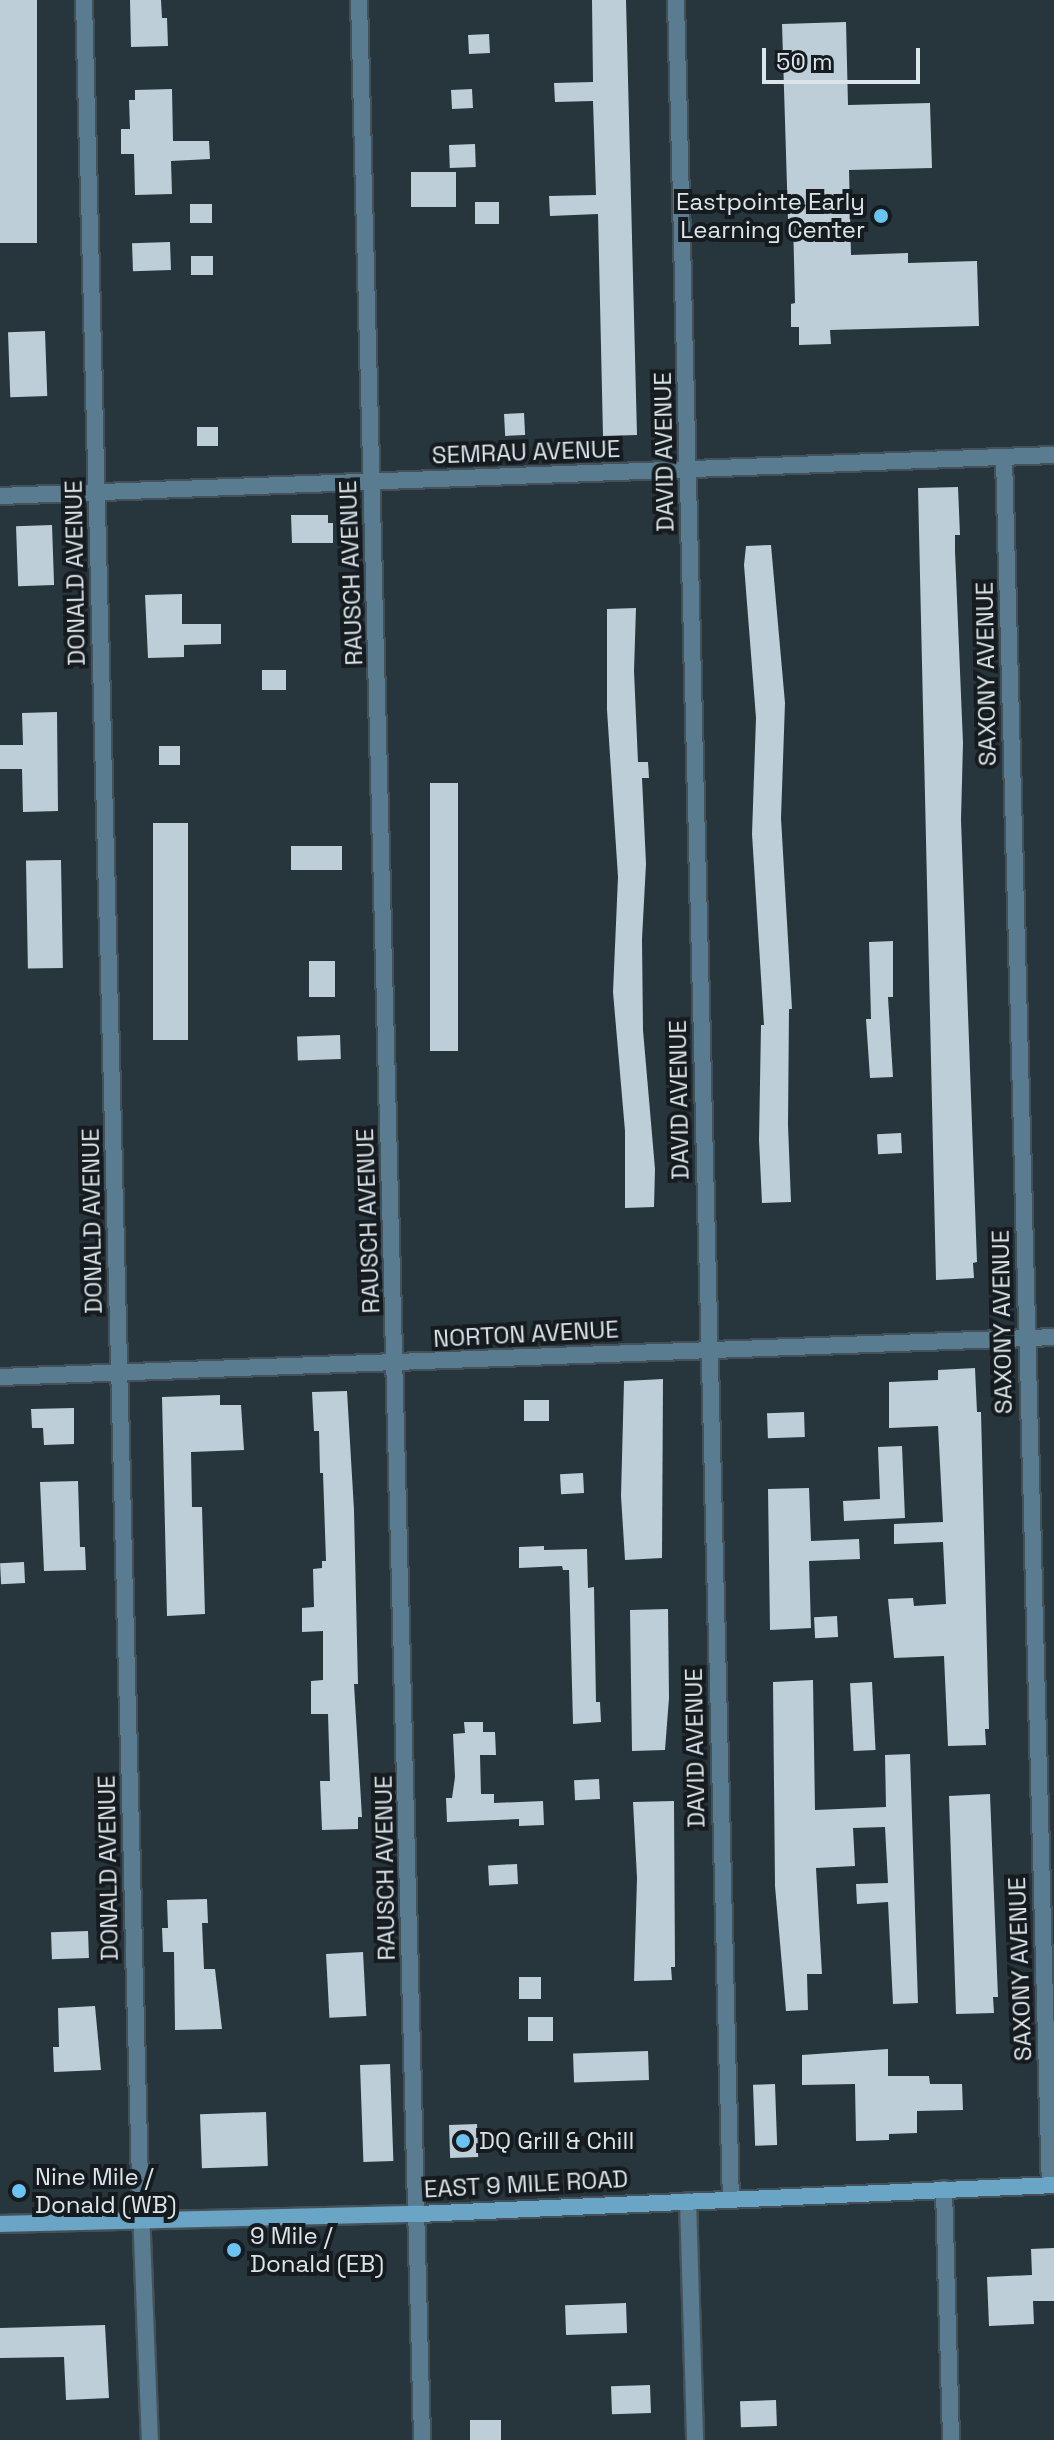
<!DOCTYPE html>
<html>
<head>
<meta charset="utf-8">
<style>
	body { margin:0 }
	#map { position:relative; width:1054px; height:2440px; overflow:hidden; background:#27353d; font-family:"Space Grotesk",sans-serif }
	div>[style] { position:absolute }
	[style*='--x'] { left:calc(var(--x)*1px); top:calc(var(--y)*1px); width:calc(var(--w)*1px); rotate:calc(var(--a)*1deg) }
	.building>* { inset:0; background:#bdced8; transform-origin:0 0 }
	.roads { filter:drop-shadow(2px 0 #445159) drop-shadow(-2px 0 #445159) drop-shadow(0 2px #445159) drop-shadow(0 -2px #445159) }
	.minor>* { height:16px; margin:-8px; padding:0 8px; transform-origin:8px; border-radius:8px; background:#597c90 }
	.secondary>* { height:16px; margin:-8px; padding:0 8px; transform-origin:8px; border-radius:8px; background:#6ba5c5 }
	.dots>* { width:22px; height:22px; translate:-50% -50%; box-sizing:border-box; border:4px solid #151b1f; border-radius:50% }
	span { translate:-50% -50%; white-space:nowrap; text-align:center; line-height:1.15; -webkit-text-stroke:8px #151b1f; paint-order:stroke }
	.poi-label { font-size:24px; color:#dce5ea }
	.right { translate:-100% -50%; text-align:right }
	.left { translate:0 -50%; text-align:left }
	.street-label { font-size:24px; color:#dce5ea }
	.scale { position:absolute; left:762px; top:48px; width:158px; height:36px; box-sizing:border-box; border:4px solid #dce5ea; border-top:0; padding-left:10px; font-size:24px; line-height:28px; white-space:nowrap; color:#dce5ea; -webkit-text-stroke:6px #151b1f; paint-order:stroke }
</style>
</head>
<body>
<div id="map">
	<div class="building">
		<div style="left:0;top:0;width:37px;height:243px"></div>
		<div style="clip-path:polygon(130px 0,161px 0,162px 18px,167px 18px,168px 46px,131px 47px)"></div>
		<div style="clip-path:polygon(592px 0,626px 0,637px 435px,603px 436px,598px 214px,550px 216px,549px 196px,596px 195px,593px 101px,555px 102px,554px 83px,593px 82px)"></div>
		<div style="clip-path:polygon(846px 22px,848px 105px,930px 103px,932px 168px,849px 170px,851px 255px,908px 253px,908px 263px,977px 261px,979px 326px,830px 330px,831px 344px,799px 345px,799px 327px,791px 327px,791px 304px,795px 303px,793px 219px,788px 219px,782px 24px)"></div>
		<div style="left:489px;top:34px;width:19px;height:21px;rotate:87deg"></div>
		<div style="clip-path:polygon(172px 89px,173px 141px,209px 141px,210px 159px,171px 161px,172px 194px,135px 195px,134px 154px,121px 154px,121px 129px,130px 129px,129px 100px,135px 100px,135px 90px)"></div>
		<div style="left:472px;top:89px;width:19px;height:21px;rotate:87deg"></div>
		<div style="left:475px;top:144px;width:23px;height:26px;rotate:88deg"></div>
		<div style="left:456px;top:172px;width:35px;height:45px;rotate:90deg"></div>
		<div style="left:475px;top:202px;width:24px;height:22px"></div>
		<div style="left:212px;top:204px;width:19px;height:22px;rotate:90deg"></div>
		<div style="left:170px;top:242px;width:28px;height:38px;rotate:88deg"></div>
		<div style="left:191px;top:256px;width:22px;height:19px"></div>
		<div style="left:45px;top:331px;width:65px;height:37px;rotate:88deg"></div>
		<div style="left:524px;top:413px;width:22px;height:20px;rotate:87deg"></div>
		<div style="left:197px;top:427px;width:21px;height:19px"></div>
		<div style="clip-path:polygon(958px 487px,960px 535px,955px 535px,955px 551px,963px 743px,961px 820px,977px 1262px,973px 1263px,974px 1278px,936px 1280px,918px 488px)"></div>
		<div style="clip-path:polygon(291px 515px,328px 515px,328px 523px,333px 523px,333px 543px,292px 543px)"></div>
		<div style="left:52px;top:525px;width:60px;height:36px;rotate:88deg"></div>
		<div style="clip-path:polygon(771px 545px,785px 703px,781px 818px,792px 1009px,789px 1009px,788px 1125px,791px 1202px,762px 1203px,759px 1140px,761px 1025px,764px 1025px,752px 834px,756px 718px,744px 565px,746px 546px)"></div>
		<div style="clip-path:polygon(182px 594px,182px 624px,221px 624px,221px 644px,184px 645px,184px 657px,148px 658px,145px 595px)"></div>
		<div style="clip-path:polygon(636px 608px,634px 671px,638px 762px,648px 762px,649px 778px,642px 778px,646px 864px,642px 939px,643px 1030px,655px 1169px,654px 1207px,625px 1208px,625px 1131px,613px 992px,618px 877px,607px 710px,607px 609px)"></div>
		<div style="left:262px;top:670px;width:24px;height:20px"></div>
		<div style="clip-path:polygon(57px 712px,58px 811px,23px 812px,22px 769px,0 769px,0 745px,23px 745px,22px 713px)"></div>
		<div style="left:159px;top:746px;width:21px;height:19px"></div>
		<div style="left:430px;top:783px;width:28px;height:268px"></div>
		<div style="left:153px;top:823px;width:35px;height:217px"></div>
		<div style="left:342px;top:846px;width:24px;height:51px;rotate:90deg"></div>
		<div style="left:61px;top:860px;width:108px;height:35px;rotate:89deg"></div>
		<div style="clip-path:polygon(893px 941px,893px 997px,888px 997px,893px 1077px,870px 1078px,866px 1019px,871px 1019px,869px 942px)"></div>
		<div style="left:335px;top:961px;width:36px;height:26px;rotate:90deg"></div>
		<div style="left:340px;top:1035px;width:24px;height:43px;rotate:88deg"></div>
		<div style="left:901px;top:1133px;width:20px;height:24px;rotate:87deg"></div>
		<div style="clip-path:polygon(975px 1368px,977px 1412px,981px 1412px,989px 1729px,985px 1729px,986px 1745px,948px 1746px,944px 1656px,894px 1658px,888px 1599px,913px 1598px,914px 1606px,946px 1604px,943px 1542px,894px 1544px,894px 1524px,943px 1522px,938px 1426px,889px 1428px,889px 1382px,938px 1380px,938px 1370px)"></div>
		<div style="clip-path:polygon(663px 1379px,662px 1558px,625px 1560px,621px 1496px,624px 1381px)"></div>
		<div style="clip-path:polygon(347px 1391px,354px 1510px,358px 1684px,354px 1684px,362px 1817px,358px 1817px,358px 1829px,322px 1830px,320px 1781px,330px 1781px,328px 1714px,311px 1714px,311px 1681px,323px 1680px,323px 1631px,302px 1632px,302px 1608px,314px 1607px,313px 1569px,322px 1568px,322px 1561px,326px 1561px,323px 1473px,320px 1473px,319px 1431px,314px 1431px,312px 1392px)"></div>
		<div style="clip-path:polygon(220px 1395px,220px 1405px,241px 1405px,244px 1450px,191px 1452px,192px 1507px,202px 1507px,205px 1614px,167px 1616px,162px 1397px)"></div>
		<div style="left:549px;top:1400px;width:21px;height:25px;rotate:90deg"></div>
		<div style="clip-path:polygon(74px 1408px,74px 1444px,44px 1445px,43px 1428px,32px 1428px,31px 1409px)"></div>
		<div style="left:804px;top:1412px;width:25px;height:37px;rotate:88deg"></div>
		<div style="clip-path:polygon(902px 1446px,905px 1518px,844px 1521px,843px 1501px,880px 1499px,878px 1447px)"></div>
		<div style="left:583px;top:1473px;width:20px;height:23px;rotate:87deg"></div>
		<div style="clip-path:polygon(78px 1481px,80px 1547px,85px 1547px,86px 1570px,44px 1571px,40px 1482px)"></div>
		<div style="clip-path:polygon(809px 1488px,811px 1541px,859px 1539px,860px 1559px,809px 1561px,811px 1628px,770px 1630px,768px 1489px)"></div>
		<div style="clip-path:polygon(544px 1546px,544px 1550px,587px 1549px,588px 1588px,594px 1587px,596px 1702px,600px 1702px,601px 1722px,573px 1724px,569px 1570px,563px 1570px,562px 1566px,519px 1568px,519px 1547px)"></div>
		<div style="left:24px;top:1562px;width:21px;height:24px;rotate:87deg"></div>
		<div style="clip-path:polygon(668px 1609px,669px 1698px,665px 1750px,632px 1751px,630px 1610px)"></div>
		<div style="left:837px;top:1616px;width:21px;height:23px;rotate:87deg"></div>
		<div style="clip-path:polygon(813px 1680px,815px 1810px,886px 1807px,885px 1755px,910px 1754px,918px 2003px,893px 2004px,888px 1902px,857px 1904px,856px 1884px,888px 1883px,885px 1827px,853px 1828px,855px 1866px,816px 1868px,822px 1974px,807px 1974px,808px 2010px,786px 2011px,775px 1886px,773px 1682px)"></div>
		<div style="left:872px;top:1682px;width:68px;height:22px;rotate:87deg"></div>
		<div style="clip-path:polygon(464px 1722px,483px 1722px,483px 1732px,495px 1732px,496px 1755px,480px 1755px,481px 1794px,494px 1794px,494px 1803px,543px 1801px,544px 1825px,519px 1826px,519px 1819px,447px 1822px,446px 1798px,452px 1798px,455px 1777px,453px 1734px,465px 1733px)"></div>
		<div style="left:599px;top:1779px;width:20px;height:25px;rotate:87deg"></div>
		<div style="clip-path:polygon(990px 1794px,998px 1997px,993px 1997px,994px 2013px,956px 2014px,949px 1796px)"></div>
		<div style="clip-path:polygon(674px 1801px,675px 1967px,671px 1967px,672px 1980px,634px 1981px,637px 1878px,633px 1802px)"></div>
		<div style="left:517px;top:1864px;width:20px;height:29px;rotate:87deg"></div>
		<div style="clip-path:polygon(207px 1899px,208px 1923px,202px 1923px,204px 1969px,215px 1969px,222px 2029px,175px 2030px,174px 1952px,163px 1952px,162px 1928px,168px 1928px,167px 1900px)"></div>
		<div style="left:88px;top:1931px;width:27px;height:37px;rotate:88deg"></div>
		<div style="left:363px;top:1952px;width:64px;height:37px;rotate:87deg"></div>
		<div style="left:519px;top:1977px;width:22px;height:22px"></div>
		<div style="clip-path:polygon(95px 2006px,101px 2070px,54px 2072px,53px 2047px,59px 2047px,58px 2008px)"></div>
		<div style="left:528px;top:2017px;width:25px;height:24px"></div>
		<div style="clip-path:polygon(888px 2049px,888px 2076px,929px 2076px,930px 2084px,962px 2084px,963px 2110px,917px 2111px,917px 2133px,889px 2134px,889px 2140px,856px 2141px,855px 2084px,802px 2085px,802px 2055px)"></div>
		<div style="left:648px;top:2051px;width:29px;height:75px;rotate:88deg"></div>
		<div style="left:390px;top:2064px;width:97px;height:30px;rotate:88deg"></div>
		<div style="left:775px;top:2084px;width:61px;height:22px;rotate:88deg"></div>
		<div style="left:266px;top:2112px;width:54px;height:66px;rotate:88deg"></div>
		<div style="left:477px;top:2124px;width:33px;height:28px;rotate:88deg"></div>
		<div style="clip-path:polygon(1054px 2248px,1054px 2301px,1033px 2301px,1034px 2324px,989px 2326px,987px 2277px,1032px 2275px,1031px 2249px)"></div>
		<div style="left:626px;top:2303px;width:30px;height:61px;rotate:88deg"></div>
		<div style="clip-path:polygon(105px 2325px,109px 2398px,66px 2400px,64px 2357px,0 2358px,0 2328px)"></div>
		<div style="left:650px;top:2385px;width:28px;height:39px;rotate:88deg"></div>
		<div style="left:776px;top:2400px;width:26px;height:36px;rotate:88deg"></div>
		<div style="left:470px;top:2420px;width:31px;height:20px"></div>
	</div>
	<div class="roads">
		<div class="minor">
			<div style="--x:84;--y:0;--w:2184;--a:88.53"></div>
			<div style="--x:140;--y:2183;--w:257;--a:87.8"></div>
			<div style="--x:359;--y:0;--w:2441;--a:88.52"></div>
			<div style="--x:676;--y:0;--w:2199;--a:88.57"></div>
			<div style="--x:1004;--y:457;--w:1729;--a:88.48"></div>
			<div style="--x:0;--y:496;--w:1055;--a:-2.23"></div>
			<div style="--x:0;--y:1377;--w:1055;--a:-2.17"></div>
			<div style="--x:944;--y:2189;--w:251;--a:88.4"></div>
			<div style="--x:688;--y:2201;--w:239;--a:88.3"></div>
		</div>
		<div class="secondary">
			<div style="--x:0;--y:2224;--w:419;--a:-1.4"></div>
			<div style="--x:419;--y:2214;--w:636;--a:-2.61"></div>
		</div>
	</div>
	<div class="dots">
		<div style="left:881px;top:216px;background:#6bc3f2"></div>
		<div style="left:463px;top:2141px;background:#6bc3f2"></div>
		<div style="left:19px;top:2191px;background:#6bc3f2"></div>
		<div style="left:234px;top:2250px;background:#6bc3f2"></div>
	</div>
	<div class="poi-label">
		<span class="right" style="left:865px;top:216px">Eastpointe Early<br>Learning Center</span>
		<span class="left" style="left:479px;top:2141px">DQ Grill &amp; Chill</span>
		<span class="left" style="left:35px;top:2191px">Nine Mile /<br>Donald (WB)</span>
		<span class="left" style="left:250px;top:2250px">9 Mile /<br>Donald (EB)</span>
	</div>
	<div class="street-label">
		<span style="left:526px;top:452px;rotate:-2deg">SEMRAU AVENUE</span>
		<span style="left:664px;top:452px;rotate:-91deg">DAVID AVENUE</span>
		<span style="left:75px;top:573px;rotate:-91deg">DONALD AVENUE</span>
		<span style="left:351px;top:573px;rotate:-92deg">RAUSCH AVENUE</span>
		<span style="left:986px;top:674px;rotate:-91deg">SAXONY AVENUE</span>
		<span style="left:679px;top:1100px;rotate:-91deg">DAVID AVENUE</span>
		<span style="left:92px;top:1221px;rotate:-91deg">DONALD AVENUE</span>
		<span style="left:368px;top:1221px;rotate:-92deg">RAUSCH AVENUE</span>
		<span style="left:1002px;top:1322px;rotate:-91deg">SAXONY AVENUE</span>
		<span style="left:526px;top:1334px;rotate:-3deg">NORTON AVENUE</span>
		<span style="left:695px;top:1748px;rotate:-91deg">DAVID AVENUE</span>
		<span style="left:108px;top:1868px;rotate:-91deg">DONALD AVENUE</span>
		<span style="left:385px;top:1868px;rotate:-91deg">RAUSCH AVENUE</span>
		<span style="left:1020px;top:1969px;rotate:-92deg">SAXONY AVENUE</span>
		<span style="left:526px;top:2184px;rotate:-3deg">EAST 9 MILE ROAD</span>
	</div>
	<div class="scale">50 m</div>
</div>
</body>
</html>
